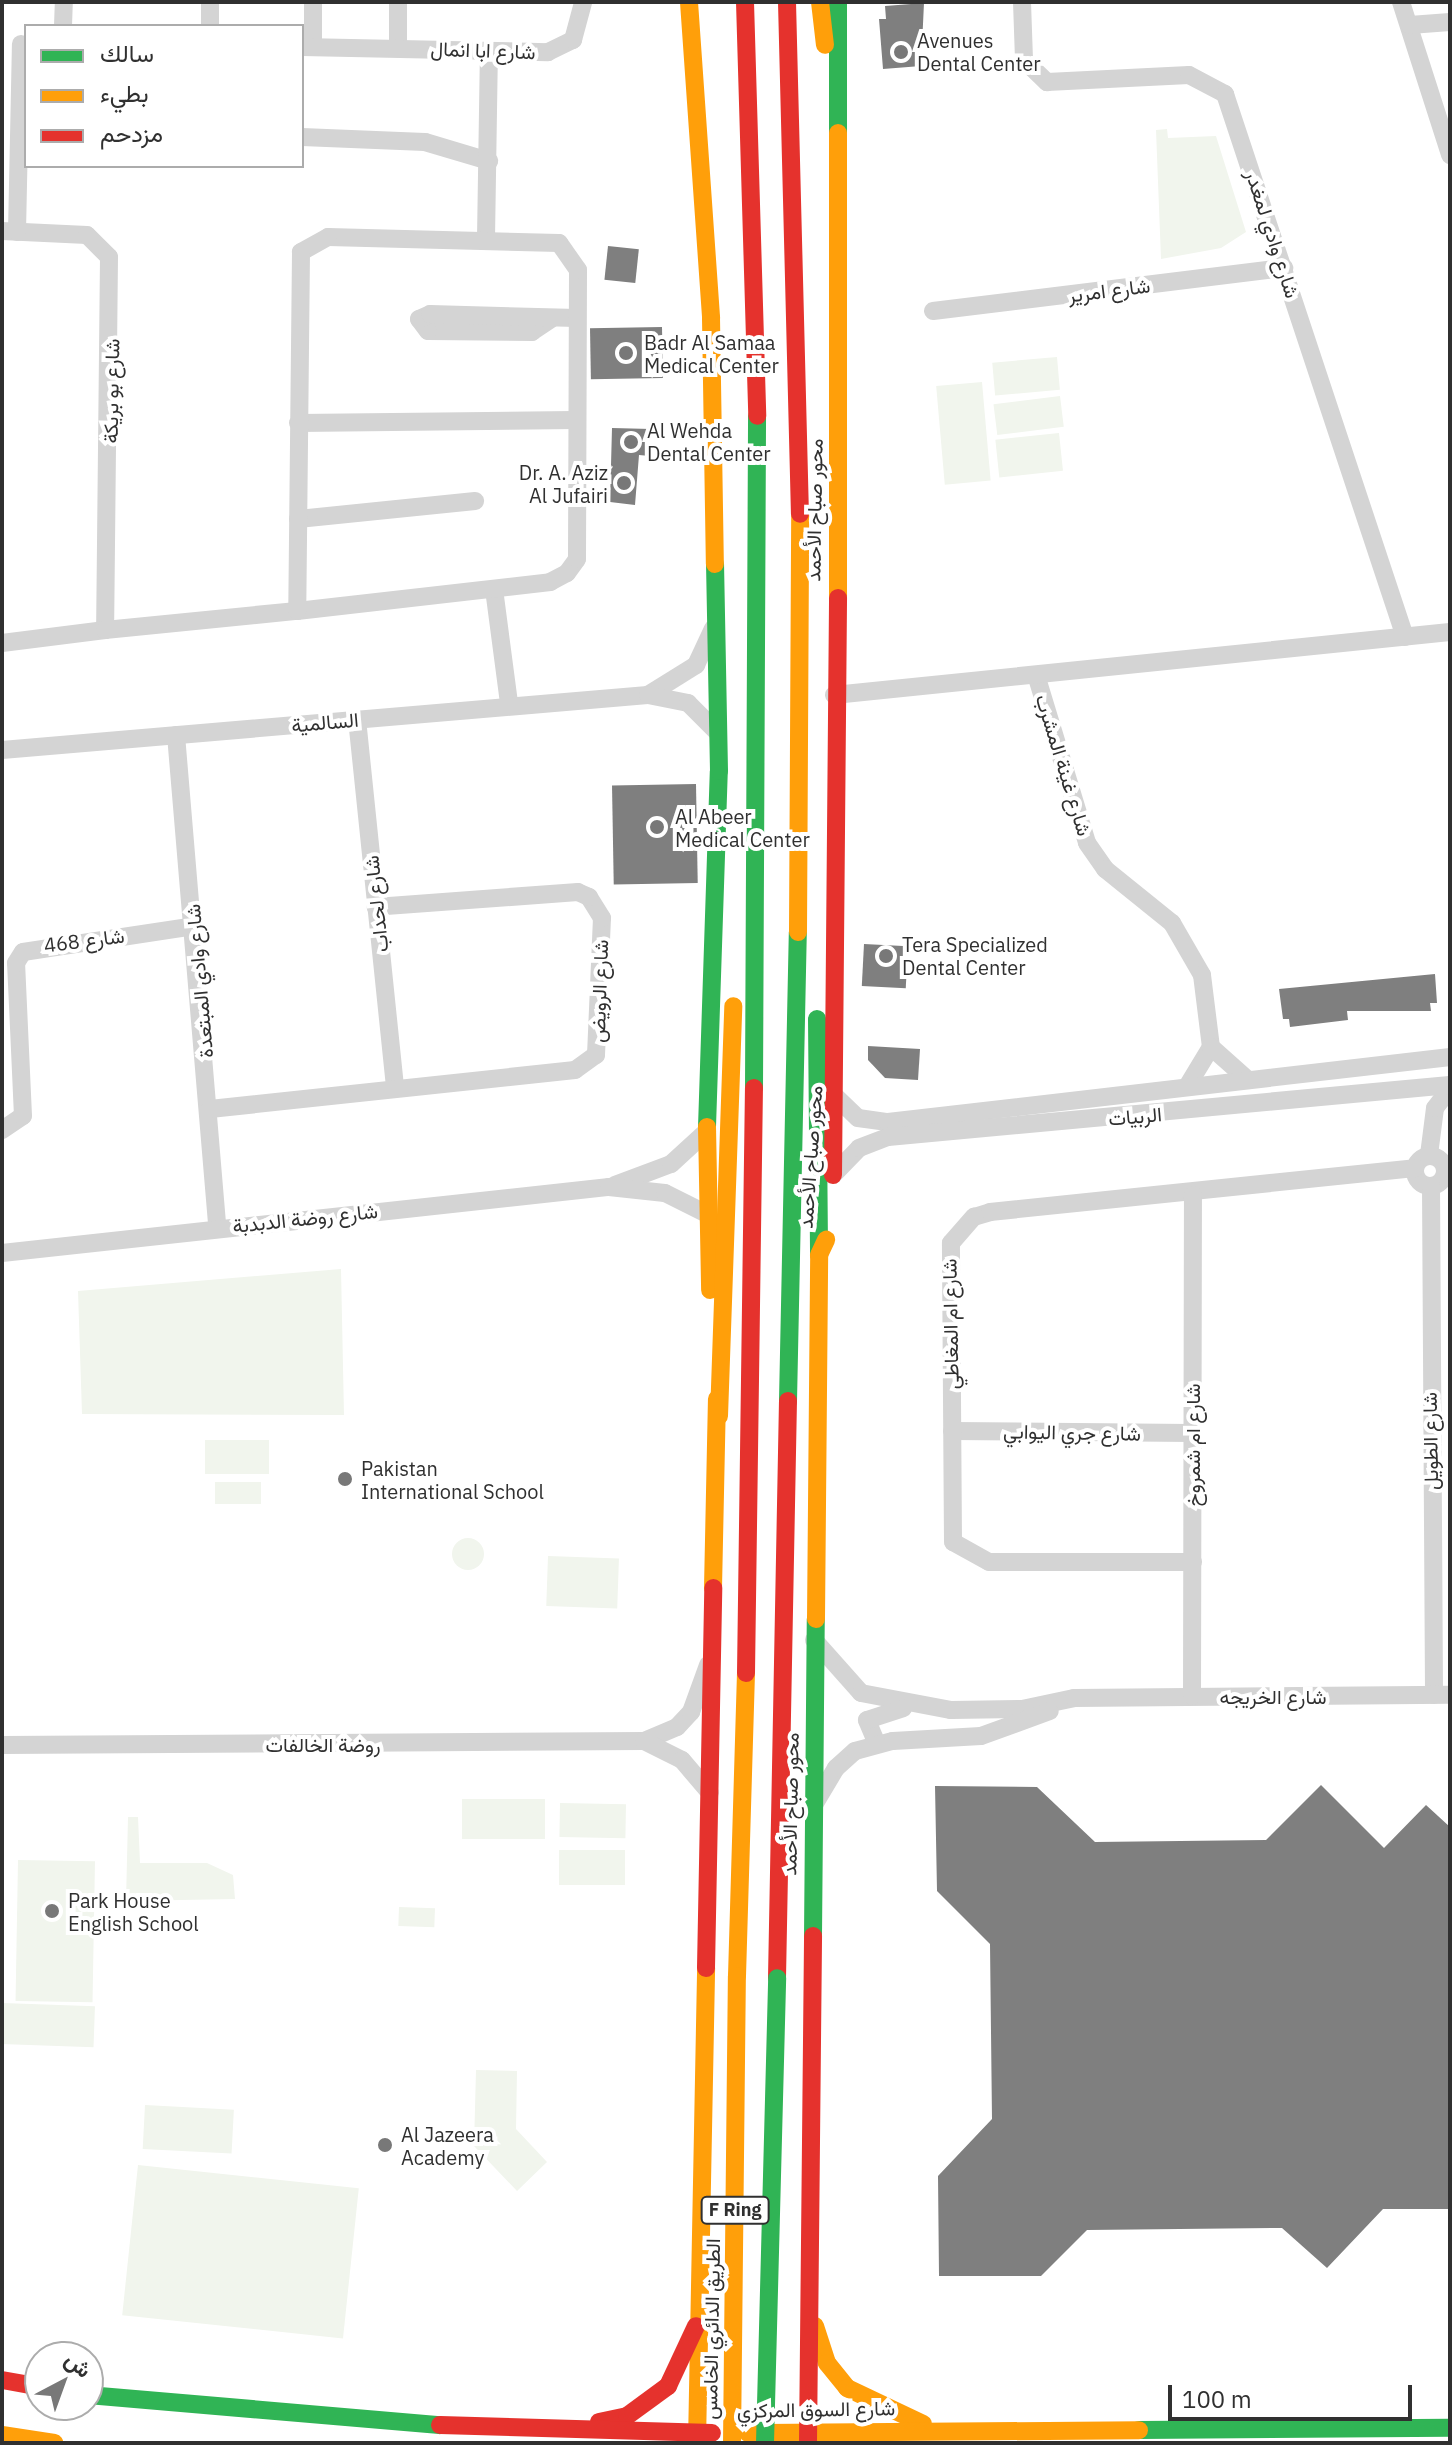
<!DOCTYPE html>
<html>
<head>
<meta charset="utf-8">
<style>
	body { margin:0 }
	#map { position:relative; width:1452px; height:2445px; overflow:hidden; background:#fff; font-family:"IBM Plex Sans",Vazirmatn,sans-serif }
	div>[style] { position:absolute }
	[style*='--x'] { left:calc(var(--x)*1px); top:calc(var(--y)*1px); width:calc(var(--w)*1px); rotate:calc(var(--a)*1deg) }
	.green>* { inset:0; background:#f1f5ed; transform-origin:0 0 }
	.round { border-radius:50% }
	.building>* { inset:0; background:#7f7f7f; transform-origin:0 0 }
	.street>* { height:18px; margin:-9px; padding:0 9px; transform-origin:9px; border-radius:9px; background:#d4d4d4 }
	.street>.ring { margin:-9px; padding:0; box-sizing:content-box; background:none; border:18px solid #d4d4d4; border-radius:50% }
	.fast>* { height:18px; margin:-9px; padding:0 9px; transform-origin:9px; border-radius:9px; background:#30b455 }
	.slow>* { height:18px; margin:-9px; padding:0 9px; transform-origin:9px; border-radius:9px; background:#ff9f0a }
	.jam>* { height:18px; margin:-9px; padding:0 9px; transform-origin:9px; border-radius:9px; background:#e5322d }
	.fast-bridge>* { height:18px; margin:-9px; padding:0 9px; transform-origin:9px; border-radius:9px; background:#30b455 }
	.slow-bridge>* { height:18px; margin:-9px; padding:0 9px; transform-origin:9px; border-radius:9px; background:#ff9f0a }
	.dots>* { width:22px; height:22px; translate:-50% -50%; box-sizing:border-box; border:4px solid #fff; border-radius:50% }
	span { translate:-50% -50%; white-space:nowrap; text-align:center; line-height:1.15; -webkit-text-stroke:8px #fff; paint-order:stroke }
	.shield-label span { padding:2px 6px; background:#fff; border:2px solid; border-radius:6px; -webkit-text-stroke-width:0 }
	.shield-label { font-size:18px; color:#303030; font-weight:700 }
	.poi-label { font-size:20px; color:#303030 }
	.left { translate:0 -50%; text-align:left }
	.right { translate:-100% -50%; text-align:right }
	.street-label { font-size:20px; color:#303030 }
	.frame { position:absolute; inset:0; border:4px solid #303030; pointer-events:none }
	.legend { position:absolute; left:24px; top:24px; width:280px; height:144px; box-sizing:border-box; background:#fff; border:2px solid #acacac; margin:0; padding:10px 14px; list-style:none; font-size:24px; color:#303030 }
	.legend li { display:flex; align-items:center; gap:16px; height:40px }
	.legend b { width:40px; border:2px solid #acacac }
	.north { position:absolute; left:24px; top:2341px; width:80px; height:80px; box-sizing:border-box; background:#fff; border:2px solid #acacac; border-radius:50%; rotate:41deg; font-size:22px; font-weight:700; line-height:32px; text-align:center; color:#303030 }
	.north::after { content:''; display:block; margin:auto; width:28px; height:36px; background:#787878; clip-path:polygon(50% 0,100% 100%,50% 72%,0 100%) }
	.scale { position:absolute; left:1168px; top:2385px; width:244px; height:36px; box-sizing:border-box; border:4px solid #303030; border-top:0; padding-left:10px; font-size:24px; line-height:28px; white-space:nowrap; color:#303030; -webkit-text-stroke:6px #fff; paint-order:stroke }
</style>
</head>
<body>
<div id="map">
	<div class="green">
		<div style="clip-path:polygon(1167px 129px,1168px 138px,1216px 136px,1246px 232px,1221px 248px,1161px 259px,1156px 130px)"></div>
		<div style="left:1057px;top:357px;width:33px;height:65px;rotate:85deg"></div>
		<div style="left:982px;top:382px;width:99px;height:46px;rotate:85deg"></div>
		<div style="left:1060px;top:396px;width:31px;height:67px;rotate:83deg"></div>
		<div style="left:1059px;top:433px;width:38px;height:64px;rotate:84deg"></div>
		<div style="clip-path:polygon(341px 1269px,344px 1415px,82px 1414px,78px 1291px)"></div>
		<div style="left:205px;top:1440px;width:64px;height:34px"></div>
		<div style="left:261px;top:1482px;width:22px;height:46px;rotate:90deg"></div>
		<div class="round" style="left:452px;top:1538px;width:32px;height:32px"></div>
		<div style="left:548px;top:1556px;width:71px;height:50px;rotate:2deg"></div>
		<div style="left:462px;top:1799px;width:83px;height:40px"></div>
		<div style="left:560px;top:1803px;width:66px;height:34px;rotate:1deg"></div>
		<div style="clip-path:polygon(128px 1817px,138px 1817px,140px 1863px,207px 1863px,233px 1875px,235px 1899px,126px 1901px)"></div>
		<div style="left:559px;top:1850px;width:66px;height:35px"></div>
		<div style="left:18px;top:1860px;width:77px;height:141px;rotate:1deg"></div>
		<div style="left:399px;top:1907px;width:36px;height:19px;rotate:2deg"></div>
		<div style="left:2px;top:2003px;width:93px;height:41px;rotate:2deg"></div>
		<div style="clip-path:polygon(476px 2070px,517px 2071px,516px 2129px,547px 2162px,517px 2191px,474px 2146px)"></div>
		<div style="left:145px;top:2105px;width:89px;height:44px;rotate:3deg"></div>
		<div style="left:138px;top:2165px;width:222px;height:151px;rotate:6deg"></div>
	</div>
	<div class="building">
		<div style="clip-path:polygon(924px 3px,921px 66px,883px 69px,879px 19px,886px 19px,885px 6px)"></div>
		<div style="left:608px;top:246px;width:31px;height:34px;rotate:6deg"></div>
		<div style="left:662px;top:327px;width:51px;height:72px;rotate:89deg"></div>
		<div style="clip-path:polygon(612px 428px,651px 429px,650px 456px,639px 455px,635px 505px,610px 502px)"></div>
		<div style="left:696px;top:784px;width:99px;height:84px;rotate:89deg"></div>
		<div style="left:864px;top:944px;width:44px;height:42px;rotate:3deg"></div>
		<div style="clip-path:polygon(1435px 974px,1437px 1003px,1430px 1003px,1431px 1011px,1347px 1011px,1348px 1020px,1290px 1027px,1289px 1019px,1283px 1019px,1279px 989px)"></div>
		<div style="clip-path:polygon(868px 1046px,920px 1049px,918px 1080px,885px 1078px,868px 1060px)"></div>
		<div style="clip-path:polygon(1321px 1785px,1384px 1848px,1426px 1805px,1450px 1827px,1450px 2209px,1383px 2209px,1327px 2268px,1282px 2228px,1087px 2230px,1041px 2276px,939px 2276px,938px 2176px,992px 2119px,990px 1944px,937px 1891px,935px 1786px,1037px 1787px,1095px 1842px,1266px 1840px)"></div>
	</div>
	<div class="street">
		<div style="--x:313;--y:2;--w:45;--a:90"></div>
		<div style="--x:1022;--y:2;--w:58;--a:88"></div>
		<div style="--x:1024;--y:60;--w:32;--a:44"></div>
		<div style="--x:1047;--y:82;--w:142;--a:-2.8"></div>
		<div style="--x:1189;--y:75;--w:41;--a:27.8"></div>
		<div style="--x:1225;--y:94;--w:572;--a:71.66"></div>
		<div style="--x:1401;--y:2;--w:161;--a:72.2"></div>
		<div style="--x:1410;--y:25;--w:40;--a:-4.3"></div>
		<div style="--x:63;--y:26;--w:24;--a:-88"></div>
		<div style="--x:210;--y:26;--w:24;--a:-90"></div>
		<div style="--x:398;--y:46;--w:44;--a:-90"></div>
		<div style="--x:302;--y:47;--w:246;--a:1.2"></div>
		<div style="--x:548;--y:52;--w:28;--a:-26"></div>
		<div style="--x:573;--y:40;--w:39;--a:-75"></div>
		<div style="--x:302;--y:137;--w:123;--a:2.3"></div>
		<div style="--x:425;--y:142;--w:67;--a:16.5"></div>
		<div style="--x:2;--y:231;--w:85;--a:2.7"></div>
		<div style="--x:87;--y:235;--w:31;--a:45"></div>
		<div style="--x:109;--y:257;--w:373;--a:90.6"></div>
		<div style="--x:17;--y:232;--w:188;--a:-88.8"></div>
		<div style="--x:486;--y:238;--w:186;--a:-89.1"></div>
		<div style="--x:933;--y:311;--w:354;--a:-7"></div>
		<div style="--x:551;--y:319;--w:23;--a:146"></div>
		<div style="--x:532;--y:332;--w:104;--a:-179.4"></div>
		<div style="--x:428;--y:331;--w:15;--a:-127"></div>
		<div style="--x:419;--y:319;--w:12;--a:-24"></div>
		<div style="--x:430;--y:314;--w:147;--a:1.6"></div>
		<div style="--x:298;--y:423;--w:276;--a:-0.6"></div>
		<div style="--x:298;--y:519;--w:178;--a:-5.8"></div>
		<div style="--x:494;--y:589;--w:115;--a:82.5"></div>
		<div style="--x:2;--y:643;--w:104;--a:-7.2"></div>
		<div style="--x:105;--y:630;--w:193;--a:-5.7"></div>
		<div style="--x:297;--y:611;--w:255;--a:-6.5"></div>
		<div style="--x:550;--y:582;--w:19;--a:-28"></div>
		<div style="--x:567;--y:573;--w:17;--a:-54"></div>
		<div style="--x:577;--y:559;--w:289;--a:-89.8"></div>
		<div style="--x:578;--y:270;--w:33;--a:-125"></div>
		<div style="--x:559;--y:243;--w:231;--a:-178.5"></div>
		<div style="--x:328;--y:237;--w:31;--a:151"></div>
		<div style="--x:301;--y:252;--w:359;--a:90.6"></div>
		<div style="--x:1037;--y:678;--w:172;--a:73.1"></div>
		<div style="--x:1087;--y:843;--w:32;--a:55"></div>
		<div style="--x:1105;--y:869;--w:86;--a:38.9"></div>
		<div style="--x:1172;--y:923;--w:60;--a:60"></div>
		<div style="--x:1202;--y:975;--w:73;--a:82.9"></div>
		<div style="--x:1211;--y:1047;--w:44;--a:121.2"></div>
		<div style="--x:648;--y:695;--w:57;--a:-32"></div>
		<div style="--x:696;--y:665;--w:40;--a:-65"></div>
		<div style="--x:834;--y:695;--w:619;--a:-5.84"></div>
		<div style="--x:357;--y:719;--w:371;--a:84.1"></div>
		<div style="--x:176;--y:735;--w:494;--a:85.2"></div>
		<div style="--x:2;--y:750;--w:648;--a:-4.87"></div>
		<div style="--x:648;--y:695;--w:41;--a:11.3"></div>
		<div style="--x:688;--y:703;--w:42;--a:45"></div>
		<div style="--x:1211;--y:1047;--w:48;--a:41.6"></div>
		<div style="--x:836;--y:1097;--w:30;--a:44"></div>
		<div style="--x:858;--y:1118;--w:30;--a:8"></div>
		<div style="--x:888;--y:1122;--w:566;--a:-6.6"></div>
		<div style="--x:210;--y:1109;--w:367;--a:-6.1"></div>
		<div style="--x:575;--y:1070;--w:26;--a:-36"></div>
		<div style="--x:596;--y:1055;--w:137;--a:-87.5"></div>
		<div style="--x:602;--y:918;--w:25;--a:-122"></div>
		<div style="--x:589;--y:897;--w:12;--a:-156"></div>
		<div style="--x:578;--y:892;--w:203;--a:175.8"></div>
		<div style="--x:2;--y:1130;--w:25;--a:-34"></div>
		<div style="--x:23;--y:1116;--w:153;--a:-92.6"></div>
		<div style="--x:16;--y:963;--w:13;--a:-58"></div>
		<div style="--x:23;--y:952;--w:173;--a:-8.6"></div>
		<div style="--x:1429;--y:1155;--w:47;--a:-82.7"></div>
		<div style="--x:1435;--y:1108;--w:24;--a:-52"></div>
		<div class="ring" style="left:1415px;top:1156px;width:12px;height:12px"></div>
		<div style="--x:833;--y:1175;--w:37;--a:-46"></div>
		<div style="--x:859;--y:1148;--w:31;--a:-21"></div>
		<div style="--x:888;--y:1137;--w:564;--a:-5.29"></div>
		<div style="--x:615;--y:1185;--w:60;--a:-20.6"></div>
		<div style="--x:671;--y:1164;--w:49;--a:-42.5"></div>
		<div style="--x:1431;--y:1186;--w:509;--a:89.66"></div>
		<div style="--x:2;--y:1253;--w:611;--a:-6.21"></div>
		<div style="--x:609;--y:1187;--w:56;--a:6.1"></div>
		<div style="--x:665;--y:1193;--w:47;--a:26.6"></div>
		<div style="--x:952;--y:1431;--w:240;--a:0.5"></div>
		<div style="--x:1193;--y:1562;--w:204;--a:180"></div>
		<div style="--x:989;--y:1562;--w:41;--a:-150.9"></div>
		<div style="--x:953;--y:1542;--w:299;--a:-90.4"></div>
		<div style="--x:951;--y:1243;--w:35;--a:-49"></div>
		<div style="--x:974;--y:1217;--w:17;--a:-17"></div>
		<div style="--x:990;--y:1212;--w:427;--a:-5.9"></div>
		<div style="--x:814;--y:1640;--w:71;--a:48.4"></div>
		<div style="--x:861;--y:1693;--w:92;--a:10.7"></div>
		<div style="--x:951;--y:1710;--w:71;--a:-0.8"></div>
		<div style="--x:1022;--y:1709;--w:53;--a:-11.9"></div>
		<div style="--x:1074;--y:1698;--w:376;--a:-0.5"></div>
		<div style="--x:1192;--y:1696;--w:501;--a:-89.89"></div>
		<div style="--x:644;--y:1741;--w:36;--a:-23"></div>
		<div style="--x:677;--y:1727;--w:21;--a:-47"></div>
		<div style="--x:691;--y:1712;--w:50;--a:-70.1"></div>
		<div style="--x:877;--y:1744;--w:26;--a:-113"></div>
		<div style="--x:867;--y:1720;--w:38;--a:-18"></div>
		<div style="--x:2;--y:1745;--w:642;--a:-0.36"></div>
		<div style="--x:644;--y:1741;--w:42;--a:26.6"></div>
		<div style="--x:682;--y:1760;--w:43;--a:49.7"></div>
		<div style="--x:814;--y:1805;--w:43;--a:-59.3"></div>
		<div style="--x:836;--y:1768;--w:25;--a:-42"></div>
		<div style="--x:855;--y:1751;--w:39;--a:-15"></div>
		<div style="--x:893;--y:1741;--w:88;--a:-3.3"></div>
		<div style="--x:981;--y:1736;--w:73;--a:-19.9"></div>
	</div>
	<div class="fast">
		<div style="--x:838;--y:2;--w:131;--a:90"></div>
		<div style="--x:817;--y:1019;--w:236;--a:89.5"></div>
		<div style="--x:754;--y:1088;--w:672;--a:-89.74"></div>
		<div style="--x:707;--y:1127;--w:356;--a:-88.1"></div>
		<div style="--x:719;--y:771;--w:207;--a:-91.1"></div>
		<div style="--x:788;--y:1401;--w:469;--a:-88.8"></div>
		<div style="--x:813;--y:1936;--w:317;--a:-89.5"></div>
		<div style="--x:88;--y:2395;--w:353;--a:4.9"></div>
		<div style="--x:1139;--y:2430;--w:311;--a:-0.4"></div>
	</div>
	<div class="slow">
		<div style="--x:689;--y:2;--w:317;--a:86"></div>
		<div style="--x:711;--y:318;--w:246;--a:89.1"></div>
		<div style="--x:820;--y:2;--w:43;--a:83.4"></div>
		<div style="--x:838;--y:133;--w:465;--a:90"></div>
		<div style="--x:798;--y:932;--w:418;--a:-89.7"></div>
		<div style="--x:707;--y:1127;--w:163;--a:88.9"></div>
		<div style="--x:719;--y:1416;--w:410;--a:-88"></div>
		<div style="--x:713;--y:1588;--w:189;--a:-88.8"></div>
		<div style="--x:816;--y:1619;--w:364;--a:-89.5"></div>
		<div style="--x:819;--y:1255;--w:17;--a:-65"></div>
		<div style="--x:737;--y:1976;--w:303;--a:-88.3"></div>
		<div style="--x:815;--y:2326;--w:39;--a:72"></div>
		<div style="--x:827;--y:2363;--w:32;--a:51"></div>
		<div style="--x:847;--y:2388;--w:84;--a:25.3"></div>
		<div style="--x:748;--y:2433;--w:391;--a:-0.4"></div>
		<div style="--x:2;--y:2435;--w:53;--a:8.7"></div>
		<div style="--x:697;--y:2443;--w:475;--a:-88.9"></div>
	</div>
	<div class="jam">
		<div style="--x:745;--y:2;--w:414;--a:88.3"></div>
		<div style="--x:787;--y:2;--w:512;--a:88.55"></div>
		<div style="--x:833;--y:1175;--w:577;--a:-89.5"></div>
		<div style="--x:746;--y:1673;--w:585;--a:-89.22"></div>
		<div style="--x:706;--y:1968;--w:380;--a:-88.9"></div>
		<div style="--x:777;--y:1978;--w:577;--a:-88.91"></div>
		<div style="--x:2;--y:2380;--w:39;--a:10"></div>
		<div style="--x:599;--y:2422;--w:29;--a:-12"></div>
		<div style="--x:627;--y:2416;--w:51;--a:-36.2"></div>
		<div style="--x:668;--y:2386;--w:66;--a:-65"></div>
		<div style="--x:440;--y:2425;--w:272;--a:1.7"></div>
		<div style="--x:808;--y:2443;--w:507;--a:-89.43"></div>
	</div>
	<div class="fast-bridge">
		<div style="--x:765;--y:2443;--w:465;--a:-88.5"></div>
	</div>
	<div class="slow-bridge">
		<div style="--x:732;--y:2443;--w:467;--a:-89.4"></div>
	</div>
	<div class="dots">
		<div style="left:901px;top:52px;background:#787878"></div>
		<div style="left:626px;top:353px;background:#787878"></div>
		<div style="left:631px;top:442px;background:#787878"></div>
		<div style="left:624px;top:483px;background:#787878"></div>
		<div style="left:657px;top:827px;background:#787878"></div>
		<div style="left:886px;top:956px;background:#787878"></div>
		<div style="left:345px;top:1479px;background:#787878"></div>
		<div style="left:52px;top:1911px;background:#787878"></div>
		<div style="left:385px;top:2145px;background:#787878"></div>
	</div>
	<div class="shield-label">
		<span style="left:735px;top:2210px">F Ring</span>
	</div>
	<div class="poi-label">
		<span class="left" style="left:917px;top:52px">Avenues<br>Dental Center</span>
		<span class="left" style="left:644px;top:354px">Badr Al Samaa<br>Medical Center</span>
		<span class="left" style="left:647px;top:442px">Al Wehda<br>Dental Center</span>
		<span class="right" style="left:608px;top:484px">Dr. A. Aziz<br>Al Jufairi</span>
		<span class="left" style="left:675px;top:828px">Al Abeer<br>Medical Center</span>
		<span class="left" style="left:902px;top:956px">Tera Specialized<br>Dental Center</span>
		<span class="left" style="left:361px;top:1480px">Pakistan<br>International School</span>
		<span class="left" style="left:68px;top:1912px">Park House<br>English School</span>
		<span class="left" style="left:401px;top:2146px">Al Jazeera<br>Academy</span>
	</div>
	<div class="street-label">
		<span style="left:483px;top:50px;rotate:2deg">شارع ابا انمال</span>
		<span style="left:1273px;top:234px;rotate:72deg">شارع وادي لمغدر</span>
		<span style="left:1109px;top:290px;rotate:-7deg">شارع امرير</span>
		<span style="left:111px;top:391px;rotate:-89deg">شارع بو بريكة</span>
		<span style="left:814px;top:510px;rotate:-89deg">محور صباح الأحمد</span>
		<span style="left:325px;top:722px;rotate:-5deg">السالمية</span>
		<span style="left:1064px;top:765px;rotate:73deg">شارع غينة المشرب</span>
		<span style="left:376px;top:904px;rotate:-96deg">شارع لحداب</span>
		<span style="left:84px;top:940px;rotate:-7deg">شارع 468</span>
		<span style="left:199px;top:981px;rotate:-95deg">شارع وادي المبتعدة</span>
		<span style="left:599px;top:991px;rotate:-88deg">شارع الرويض</span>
		<span style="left:1135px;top:1116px;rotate:-5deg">الربيات</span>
		<span style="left:810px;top:1157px;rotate:-86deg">محور صباح الأحمد</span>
		<span style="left:305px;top:1218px;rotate:-6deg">شارع روضة الدبدبة</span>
		<span style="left:950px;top:1324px;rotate:-91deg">شارع ام المغاطي</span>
		<span style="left:1072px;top:1432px;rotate:1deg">شارع جري اليوابي</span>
		<span style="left:1430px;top:1441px;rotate:-91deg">شارع الطويل</span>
		<span style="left:1192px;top:1445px;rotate:-90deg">شارع ام شمروخ</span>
		<span style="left:1273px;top:1696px">شارع الخريجه</span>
		<span style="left:323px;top:1744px">روضة الخالفات</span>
		<span style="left:790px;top:1804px;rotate:-89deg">محور صباح الأحمد</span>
		<span style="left:711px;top:2329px;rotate:-89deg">الطريق الدائري الخامس</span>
		<span style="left:816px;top:2409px;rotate:-1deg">شارع السوق المركزي</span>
	</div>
	<div class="frame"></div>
	<ul class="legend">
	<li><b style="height:10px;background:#30b455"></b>سالك</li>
	<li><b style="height:10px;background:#ff9f0a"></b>بطيء</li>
	<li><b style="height:10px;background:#e5322d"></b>مزدحم</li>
	</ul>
	<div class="north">ش</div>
	<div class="scale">100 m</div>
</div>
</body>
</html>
